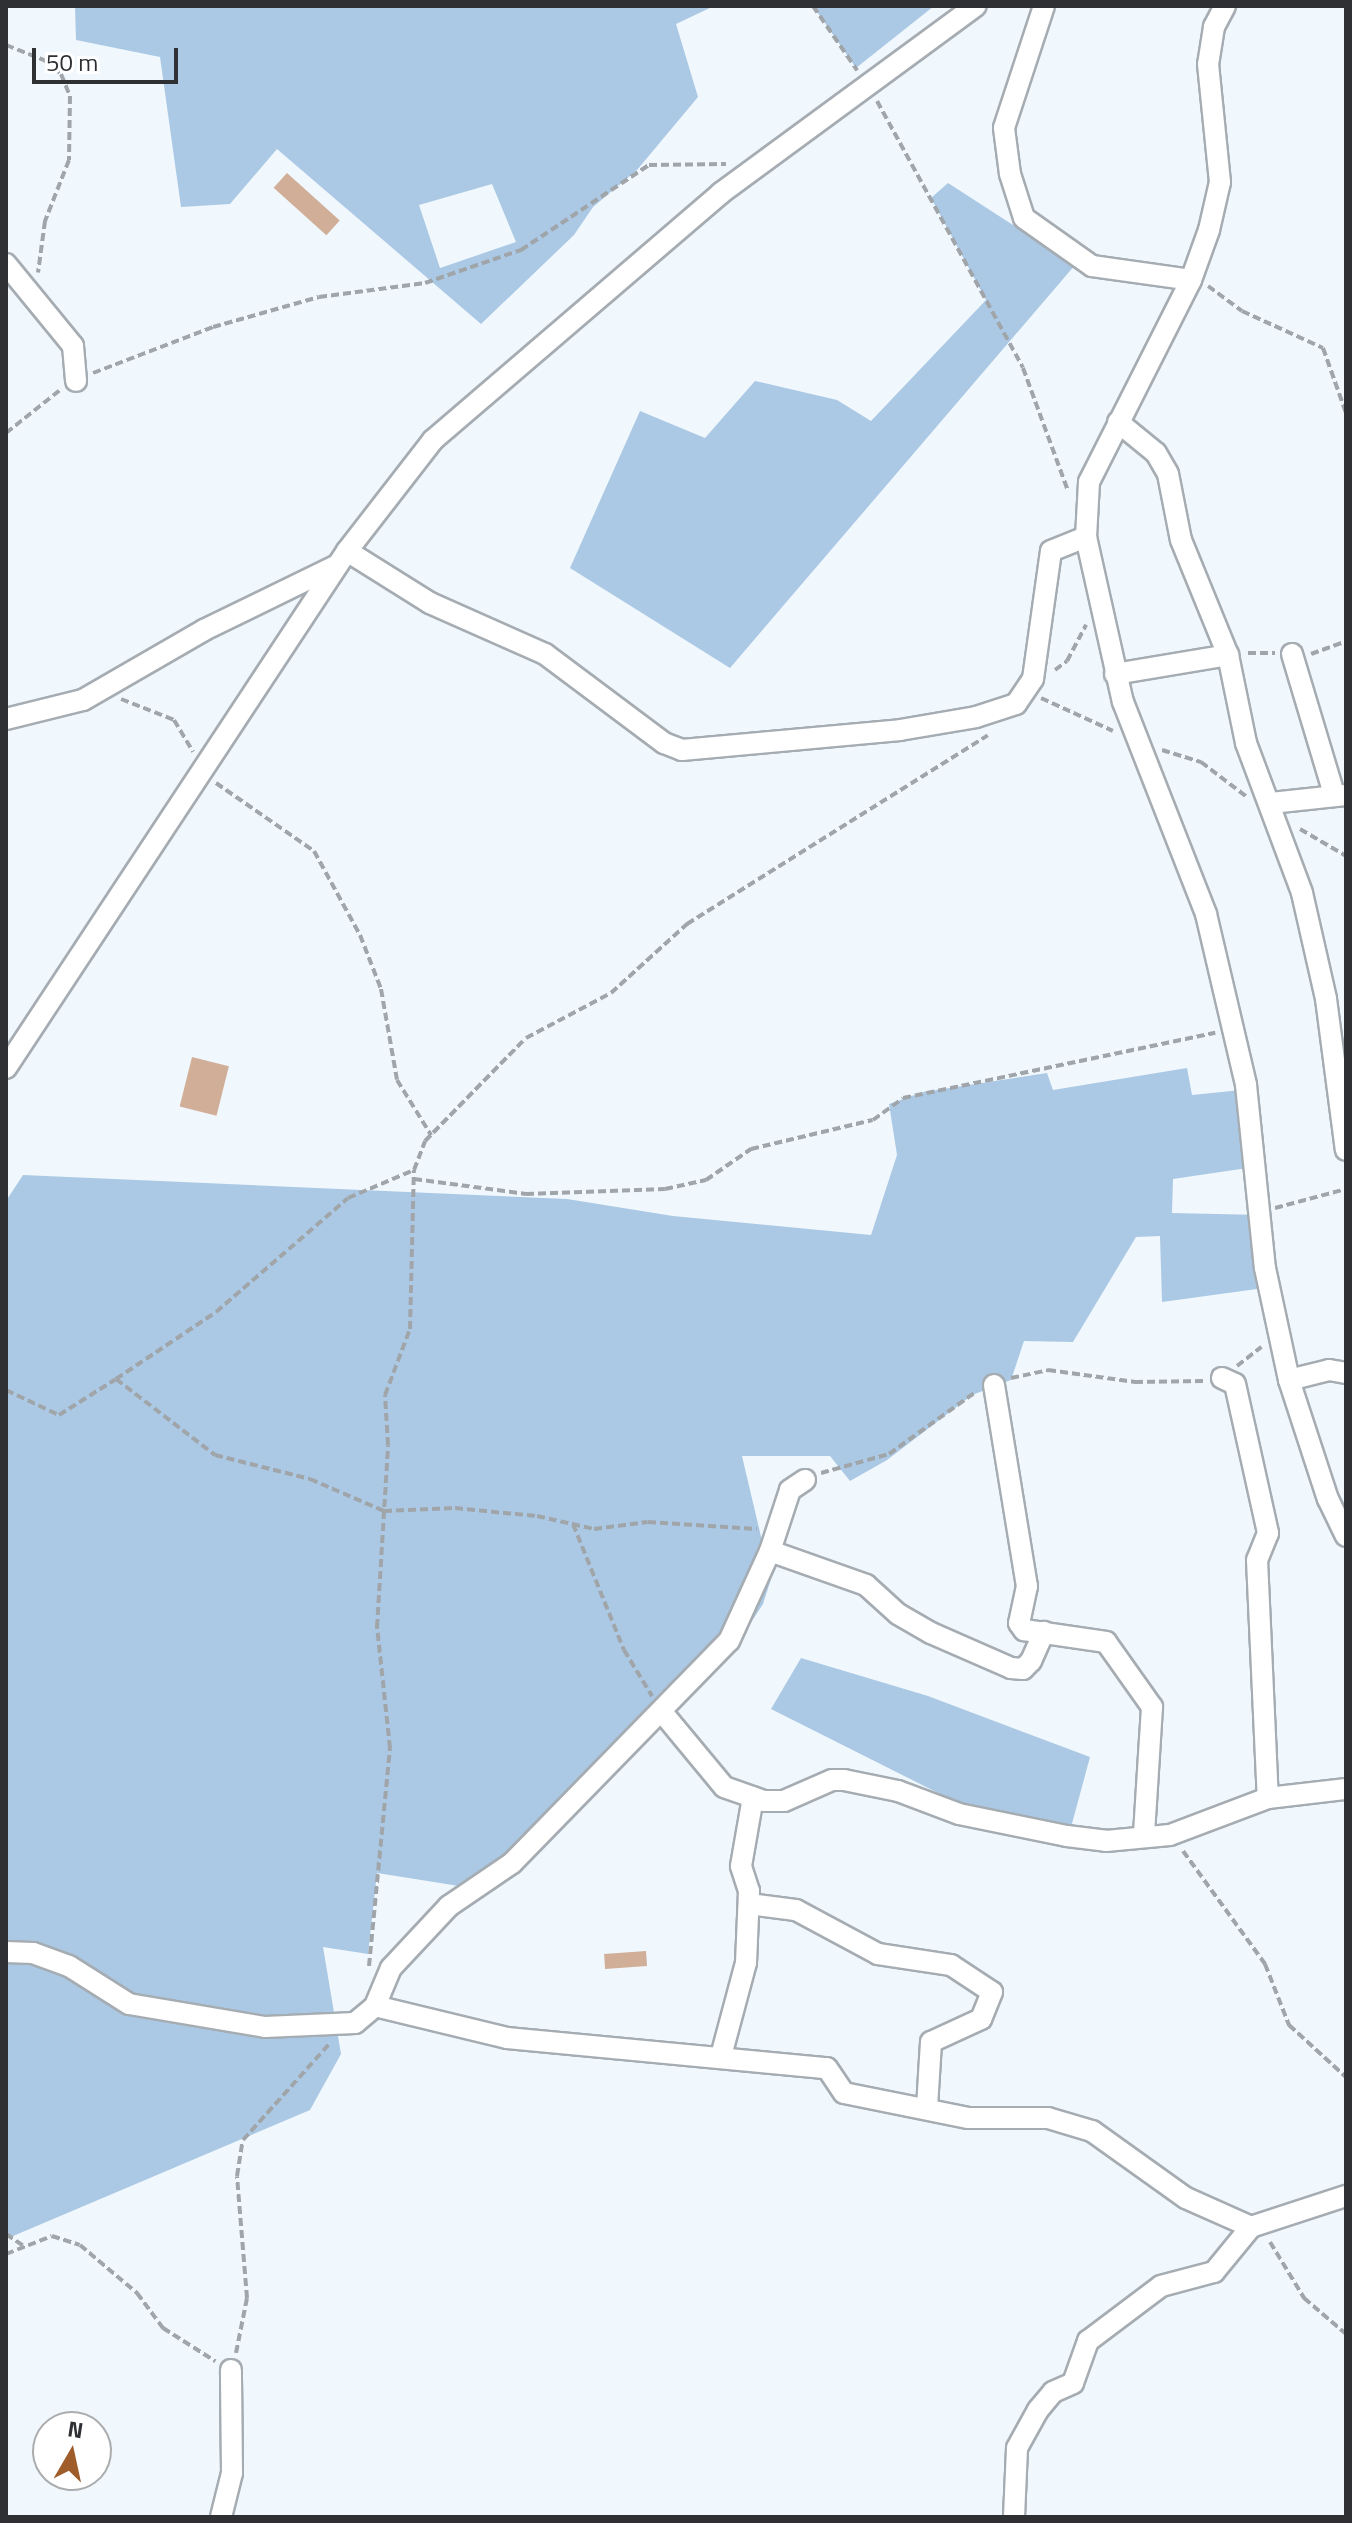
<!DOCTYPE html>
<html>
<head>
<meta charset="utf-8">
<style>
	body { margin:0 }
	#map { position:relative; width:1352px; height:2523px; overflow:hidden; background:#f0f7fd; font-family:"Titillium Web",sans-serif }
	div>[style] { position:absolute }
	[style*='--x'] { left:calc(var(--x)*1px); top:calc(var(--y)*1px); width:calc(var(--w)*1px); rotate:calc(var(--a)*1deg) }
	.forest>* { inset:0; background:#abc9e4 }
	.building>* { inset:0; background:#d0ae98; transform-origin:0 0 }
	.path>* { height:4px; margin-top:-2px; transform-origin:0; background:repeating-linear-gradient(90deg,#a0a5aa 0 8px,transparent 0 12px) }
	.roads { filter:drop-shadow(2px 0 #a5acb2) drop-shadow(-2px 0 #a5acb2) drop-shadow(0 2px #a5acb2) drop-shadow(0 -2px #a5acb2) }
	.minor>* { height:20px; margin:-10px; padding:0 10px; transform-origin:10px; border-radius:10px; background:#fff }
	span { translate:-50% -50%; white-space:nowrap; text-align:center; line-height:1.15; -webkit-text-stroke:6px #fff; paint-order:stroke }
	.frame { position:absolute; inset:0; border:8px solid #2e3033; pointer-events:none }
	.north { position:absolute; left:32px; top:2411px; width:80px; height:80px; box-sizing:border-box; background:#fff; border:2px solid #abacad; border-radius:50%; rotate:9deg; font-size:22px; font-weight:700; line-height:32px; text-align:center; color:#2e3033 }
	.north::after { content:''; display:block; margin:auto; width:28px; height:36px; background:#9f5d2b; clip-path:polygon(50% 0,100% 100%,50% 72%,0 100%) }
	.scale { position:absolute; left:32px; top:48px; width:146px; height:36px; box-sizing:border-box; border:4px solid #2e3033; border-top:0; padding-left:10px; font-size:24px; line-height:28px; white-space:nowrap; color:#2e3033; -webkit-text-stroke:6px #fff; paint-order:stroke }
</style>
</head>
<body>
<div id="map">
	<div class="forest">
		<div style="clip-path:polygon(evenodd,75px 6px,714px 6px,676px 24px,698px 97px,637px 170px,593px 207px,574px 235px,481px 324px,277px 149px,230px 204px,181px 207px,160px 57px,76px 40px,75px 6px,492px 184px,516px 242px,440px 268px,419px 205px,492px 184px)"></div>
		<div style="clip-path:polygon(813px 6px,934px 6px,856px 68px)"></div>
		<div style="clip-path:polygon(948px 183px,1075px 265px,730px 668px,570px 568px,640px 411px,705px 438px,755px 381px,837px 400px,871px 421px,986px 300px,931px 198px)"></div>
		<div style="clip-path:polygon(1187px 1068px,1192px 1095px,1251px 1089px,1261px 1166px,1173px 1179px,1172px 1213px,1261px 1215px,1257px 1289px,1162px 1302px,1160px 1236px,1136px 1237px,1073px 1342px,1024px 1341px,1011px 1380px,972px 1395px,887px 1460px,850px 1481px,830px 1456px,742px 1456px,771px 1579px,763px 1604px,733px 1650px,478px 1889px,377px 1873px,368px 1954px,323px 1947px,341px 2054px,310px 2110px,6px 2239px,6px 1201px,23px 1175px,567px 1199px,673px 1216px,871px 1235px,897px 1155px,889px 1104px,923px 1092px,1047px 1073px,1053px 1090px)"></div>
		<div style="clip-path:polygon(801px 1658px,928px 1696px,1090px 1757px,1070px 1831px,958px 1803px,771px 1709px)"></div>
	</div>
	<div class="building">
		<div style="left:287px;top:173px;width:71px;height:20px;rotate:42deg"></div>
		<div style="left:192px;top:1057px;width:38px;height:51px;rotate:14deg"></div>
		<div style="left:646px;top:1951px;width:15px;height:42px;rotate:86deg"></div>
	</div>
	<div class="path">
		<div style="--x:813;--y:6;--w:78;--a:55.5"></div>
		<div style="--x:6;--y:45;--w:41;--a:21.5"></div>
		<div style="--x:44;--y:60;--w:22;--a:39"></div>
		<div style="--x:61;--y:74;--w:24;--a:68"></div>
		<div style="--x:70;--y:96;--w:64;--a:90.9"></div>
		<div style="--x:69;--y:160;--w:66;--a:111.5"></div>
		<div style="--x:45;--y:221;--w:52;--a:97.7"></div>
		<div style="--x:877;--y:101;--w:304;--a:61.3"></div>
		<div style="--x:1023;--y:368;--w:131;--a:69.9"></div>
		<div style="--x:1208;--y:286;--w:42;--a:36.3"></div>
		<div style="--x:1242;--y:311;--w:89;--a:24.6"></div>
		<div style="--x:1323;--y:348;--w:69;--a:70.5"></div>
		<div style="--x:93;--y:373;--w:129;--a:-21"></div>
		<div style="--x:213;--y:327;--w:110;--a:-15.8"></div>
		<div style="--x:319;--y:297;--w:107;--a:-7.5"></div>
		<div style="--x:425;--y:283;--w:102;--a:-19"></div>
		<div style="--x:521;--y:250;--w:154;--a:-33.6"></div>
		<div style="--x:649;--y:165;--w:77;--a:-0.7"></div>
		<div style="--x:6;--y:433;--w:69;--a:-38.5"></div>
		<div style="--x:1248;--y:653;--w:27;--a:0"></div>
		<div style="--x:1311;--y:654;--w:37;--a:-20"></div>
		<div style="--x:1055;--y:670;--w:15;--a:-37"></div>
		<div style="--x:1067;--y:661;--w:41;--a:-62.2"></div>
		<div style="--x:1041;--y:698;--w:79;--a:24.6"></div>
		<div style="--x:121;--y:699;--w:57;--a:21.6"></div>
		<div style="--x:174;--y:720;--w:37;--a:59"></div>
		<div style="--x:1162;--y:750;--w:41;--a:17.1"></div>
		<div style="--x:1201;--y:762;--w:58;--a:37.3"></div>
		<div style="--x:216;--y:783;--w:119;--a:34.8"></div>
		<div style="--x:314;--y:851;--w:96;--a:61.3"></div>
		<div style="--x:360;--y:935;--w:58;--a:68.7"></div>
		<div style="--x:381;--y:989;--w:92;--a:80"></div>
		<div style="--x:397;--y:1080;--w:65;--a:58.3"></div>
		<div style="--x:1300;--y:829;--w:53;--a:30.4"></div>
		<div style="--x:414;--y:1179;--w:113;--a:7.6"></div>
		<div style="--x:526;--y:1194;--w:139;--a:-2.1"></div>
		<div style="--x:665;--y:1189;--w:42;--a:-12.4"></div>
		<div style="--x:706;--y:1180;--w:55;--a:-34.6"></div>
		<div style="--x:751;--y:1149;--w:125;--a:-13.4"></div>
		<div style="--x:873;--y:1120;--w:37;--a:-36"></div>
		<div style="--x:903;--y:1098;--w:319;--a:-11.8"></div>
		<div style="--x:1275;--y:1208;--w:73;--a:-15"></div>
		<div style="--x:1237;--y:1366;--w:31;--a:-38"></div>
		<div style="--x:1011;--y:1378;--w:38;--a:-12"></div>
		<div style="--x:1048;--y:1370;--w:88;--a:7.9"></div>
		<div style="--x:1135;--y:1382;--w:69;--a:-0.8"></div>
		<div style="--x:116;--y:1379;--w:125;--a:37.5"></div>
		<div style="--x:215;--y:1455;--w:98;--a:14.2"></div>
		<div style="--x:310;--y:1479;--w:81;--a:23.4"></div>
		<div style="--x:384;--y:1511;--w:71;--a:-2.4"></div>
		<div style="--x:455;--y:1508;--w:82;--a:5.6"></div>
		<div style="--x:537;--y:1516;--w:58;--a:12.8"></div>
		<div style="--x:594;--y:1529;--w:54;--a:-7.4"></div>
		<div style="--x:648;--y:1522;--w:109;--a:3.7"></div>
		<div style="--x:6;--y:1390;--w:59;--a:25.3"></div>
		<div style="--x:59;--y:1415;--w:67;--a:-32.3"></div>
		<div style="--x:116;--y:1379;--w:120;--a:-33.8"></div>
		<div style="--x:216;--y:1312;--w:174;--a:-40.8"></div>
		<div style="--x:348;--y:1198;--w:72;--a:-23"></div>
		<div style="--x:414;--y:1170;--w:31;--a:-69"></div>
		<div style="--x:425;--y:1141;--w:144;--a:-45.6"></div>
		<div style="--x:526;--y:1038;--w:96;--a:-27.9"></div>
		<div style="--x:611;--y:993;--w:103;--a:-42.2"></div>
		<div style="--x:687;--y:924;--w:355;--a:-32.1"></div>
		<div style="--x:821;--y:1473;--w:71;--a:-15.6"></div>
		<div style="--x:889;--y:1454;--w:108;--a:-35.6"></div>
		<div style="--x:573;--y:1524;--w:136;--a:68"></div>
		<div style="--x:624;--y:1650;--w:54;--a:58.7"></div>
		<div style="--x:1183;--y:1851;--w:140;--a:54"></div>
		<div style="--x:1265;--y:1964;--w:66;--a:68.5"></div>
		<div style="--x:1289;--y:2025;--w:77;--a:42.4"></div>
		<div style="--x:369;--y:1966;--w:219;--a:-84.5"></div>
		<div style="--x:390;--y:1748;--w:122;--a:-96.1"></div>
		<div style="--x:377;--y:1627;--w:182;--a:-86.5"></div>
		<div style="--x:388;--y:1445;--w:50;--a:-93.4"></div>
		<div style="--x:385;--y:1395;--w:71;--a:-69.3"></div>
		<div style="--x:410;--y:1329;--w:159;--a:-88.6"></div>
		<div style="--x:6;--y:2234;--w:22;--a:34"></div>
		<div style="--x:1270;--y:2242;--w:66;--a:58.7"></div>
		<div style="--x:1304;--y:2298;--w:55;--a:40.6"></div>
		<div style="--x:6;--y:2254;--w:49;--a:-21.4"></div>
		<div style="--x:52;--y:2236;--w:29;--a:18"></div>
		<div style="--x:80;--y:2245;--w:75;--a:40.1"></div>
		<div style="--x:137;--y:2293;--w:44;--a:53.4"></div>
		<div style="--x:163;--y:2328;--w:62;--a:32.4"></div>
		<div style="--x:236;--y:2353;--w:56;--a:-78.7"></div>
		<div style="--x:247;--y:2298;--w:122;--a:-94.7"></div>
		<div style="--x:237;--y:2176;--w:36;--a:-81"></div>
		<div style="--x:243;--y:2140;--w:132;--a:-48.1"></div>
	</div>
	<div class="roads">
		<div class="minor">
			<div style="--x:1044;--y:6;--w:128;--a:108.2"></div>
			<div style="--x:1004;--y:128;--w:46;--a:82.6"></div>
			<div style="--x:1010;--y:174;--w:46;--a:72.3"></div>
			<div style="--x:1024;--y:218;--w:83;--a:35.2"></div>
			<div style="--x:1092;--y:266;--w:100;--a:8"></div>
			<div style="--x:1225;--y:6;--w:24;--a:118"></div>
			<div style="--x:1214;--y:27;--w:37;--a:99"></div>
			<div style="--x:1208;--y:64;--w:119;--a:84.2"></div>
			<div style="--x:1220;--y:182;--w:49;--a:102.9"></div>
			<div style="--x:1209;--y:230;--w:53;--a:109.8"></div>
			<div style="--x:1191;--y:280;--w:226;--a:116.8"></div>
			<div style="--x:1089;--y:482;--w:55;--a:93.1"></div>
			<div style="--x:1086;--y:537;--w:169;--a:77.4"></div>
			<div style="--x:1123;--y:702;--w:228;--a:68.6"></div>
			<div style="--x:1206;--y:914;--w:176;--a:76.8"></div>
			<div style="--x:1246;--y:1085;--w:184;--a:84.1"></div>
			<div style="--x:1265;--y:1268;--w:115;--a:77.9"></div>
			<div style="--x:1289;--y:1380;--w:125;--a:71.9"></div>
			<div style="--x:1328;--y:1499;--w:41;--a:64.1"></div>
			<div style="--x:6;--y:264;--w:106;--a:50.7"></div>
			<div style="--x:73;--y:346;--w:35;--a:85"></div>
			<div style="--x:1118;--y:422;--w:49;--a:39.2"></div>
			<div style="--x:1156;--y:453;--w:24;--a:60"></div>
			<div style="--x:1168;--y:474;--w:67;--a:78.9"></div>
			<div style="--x:1181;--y:540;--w:124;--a:67.8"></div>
			<div style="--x:1228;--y:655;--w:90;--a:78.4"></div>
			<div style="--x:1246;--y:743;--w:160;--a:69.5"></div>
			<div style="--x:1302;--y:893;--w:109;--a:77.2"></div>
			<div style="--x:1326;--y:999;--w:152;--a:82.5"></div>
			<div style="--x:347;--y:551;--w:98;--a:32.1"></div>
			<div style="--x:430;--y:603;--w:126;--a:23.9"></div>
			<div style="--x:545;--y:654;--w:149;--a:36.8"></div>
			<div style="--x:664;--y:743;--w:19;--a:21"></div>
			<div style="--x:682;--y:750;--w:219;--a:-5.2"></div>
			<div style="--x:900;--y:730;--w:77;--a:-9.7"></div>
			<div style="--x:976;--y:717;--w:42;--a:-18"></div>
			<div style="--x:1016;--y:704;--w:30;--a:-56"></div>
			<div style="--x:1033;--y:679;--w:129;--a:-82"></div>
			<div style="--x:1051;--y:551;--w:38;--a:-22"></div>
			<div style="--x:1292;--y:654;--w:146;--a:73.3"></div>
			<div style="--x:1115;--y:674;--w:115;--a:-9.5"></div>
			<div style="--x:6;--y:719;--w:79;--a:-13.9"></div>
			<div style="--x:83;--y:700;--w:140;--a:-30"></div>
			<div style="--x:204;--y:630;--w:148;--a:-26"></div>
			<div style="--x:1271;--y:803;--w:75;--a:-6.1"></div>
			<div style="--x:6;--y:1068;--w:619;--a:-56.59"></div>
			<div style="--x:347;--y:551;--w:140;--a:-52.2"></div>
			<div style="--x:433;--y:440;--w:379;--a:-40.6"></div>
			<div style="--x:721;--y:193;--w:316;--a:-36.3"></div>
			<div style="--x:1222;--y:1378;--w:14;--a:25"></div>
			<div style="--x:1235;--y:1384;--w:153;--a:77.5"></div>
			<div style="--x:1268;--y:1533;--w:29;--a:112"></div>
			<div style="--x:1257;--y:1560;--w:238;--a:87.4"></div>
			<div style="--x:1289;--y:1380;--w:41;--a:-14"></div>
			<div style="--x:1329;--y:1370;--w:17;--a:10"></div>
			<div style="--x:994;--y:1385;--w:204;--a:80.7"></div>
			<div style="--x:1027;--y:1586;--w:38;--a:102"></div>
			<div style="--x:1019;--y:1623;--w:9;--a:54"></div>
			<div style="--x:1024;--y:1630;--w:83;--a:8.3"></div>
			<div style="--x:1106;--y:1642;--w:80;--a:54.7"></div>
			<div style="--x:1152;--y:1707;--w:128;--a:93.6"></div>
			<div style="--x:770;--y:1551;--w:102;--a:19.5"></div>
			<div style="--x:866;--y:1585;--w:43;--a:42.2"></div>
			<div style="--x:898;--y:1614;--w:38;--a:30"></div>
			<div style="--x:931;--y:1633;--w:87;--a:23.6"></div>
			<div style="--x:1011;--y:1668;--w:12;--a:5"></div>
			<div style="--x:1023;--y:1669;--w:11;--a:-45"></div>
			<div style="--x:1031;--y:1661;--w:32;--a:-66"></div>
			<div style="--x:662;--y:1712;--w:97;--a:50.4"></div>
			<div style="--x:724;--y:1787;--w:42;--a:19.3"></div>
			<div style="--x:764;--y:1801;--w:20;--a:0"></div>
			<div style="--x:784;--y:1801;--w:52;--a:-23.6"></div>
			<div style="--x:832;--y:1780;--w:12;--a:0"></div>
			<div style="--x:844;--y:1780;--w:55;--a:11.5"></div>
			<div style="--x:898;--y:1791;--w:65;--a:20.7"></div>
			<div style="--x:959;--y:1814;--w:110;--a:11.5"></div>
			<div style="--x:1067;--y:1836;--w:39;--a:7"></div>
			<div style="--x:1106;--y:1841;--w:64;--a:-5.4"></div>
			<div style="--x:1170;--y:1835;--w:105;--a:-20.7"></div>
			<div style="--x:1268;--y:1798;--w:79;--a:-6.6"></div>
			<div style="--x:749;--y:1904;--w:47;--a:7.3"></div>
			<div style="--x:796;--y:1910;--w:93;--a:28.2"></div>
			<div style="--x:878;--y:1954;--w:74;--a:8.6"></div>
			<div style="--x:951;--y:1965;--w:49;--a:33.4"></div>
			<div style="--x:992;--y:1992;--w:29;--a:112"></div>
			<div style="--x:981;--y:2019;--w:55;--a:155.3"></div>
			<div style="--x:931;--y:2042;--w:66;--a:93.5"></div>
			<div style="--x:6;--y:1952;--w:27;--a:2"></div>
			<div style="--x:33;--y:1953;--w:38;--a:20"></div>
			<div style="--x:69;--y:1966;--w:71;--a:32.3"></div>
			<div style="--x:129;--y:2004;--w:138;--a:9.6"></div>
			<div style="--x:265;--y:2027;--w:90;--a:-2.5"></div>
			<div style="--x:355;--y:2023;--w:26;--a:-40"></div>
			<div style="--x:375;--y:2006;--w:136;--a:13.6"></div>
			<div style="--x:507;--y:2038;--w:321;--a:5.4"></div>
			<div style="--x:827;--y:2068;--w:30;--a:56"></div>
			<div style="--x:844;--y:2093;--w:126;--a:11.4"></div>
			<div style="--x:968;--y:2118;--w:80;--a:0"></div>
			<div style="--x:1048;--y:2118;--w:46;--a:16.5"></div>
			<div style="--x:1092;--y:2131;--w:115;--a:35.5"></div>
			<div style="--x:1186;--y:2198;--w:71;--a:24"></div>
			<div style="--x:375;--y:2006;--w:41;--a:-67.2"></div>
			<div style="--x:391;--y:1968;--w:85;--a:-46.9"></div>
			<div style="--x:449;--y:1906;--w:76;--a:-34.3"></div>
			<div style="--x:512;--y:1863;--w:310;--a:-45.7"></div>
			<div style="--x:729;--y:1641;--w:99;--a:-65.5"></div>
			<div style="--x:770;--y:1551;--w:64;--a:-71.8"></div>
			<div style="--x:790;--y:1490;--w:18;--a:-34"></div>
			<div style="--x:721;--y:2056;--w:96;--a:-75"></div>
			<div style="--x:746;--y:1963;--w:72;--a:-87.6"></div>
			<div style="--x:749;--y:1891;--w:26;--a:-108"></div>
			<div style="--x:741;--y:1866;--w:70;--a:-80.1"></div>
			<div style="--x:221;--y:2517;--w:45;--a:-76"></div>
			<div style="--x:232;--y:2473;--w:103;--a:-90.6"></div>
			<div style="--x:1014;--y:2517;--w:69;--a:-87.5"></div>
			<div style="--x:1017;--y:2448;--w:43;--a:-61.1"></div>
			<div style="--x:1038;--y:2410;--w:23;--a:-50"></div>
			<div style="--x:1053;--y:2392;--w:22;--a:-24"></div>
			<div style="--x:1073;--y:2383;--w:45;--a:-70.3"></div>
			<div style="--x:1088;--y:2341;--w:91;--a:-37"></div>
			<div style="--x:1161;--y:2286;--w:55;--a:-14.8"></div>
			<div style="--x:1214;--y:2272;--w:58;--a:-50.6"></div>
			<div style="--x:1251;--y:2227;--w:100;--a:-18.1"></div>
		</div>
	</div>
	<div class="frame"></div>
	<div class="north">N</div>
	<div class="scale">50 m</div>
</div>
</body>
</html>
